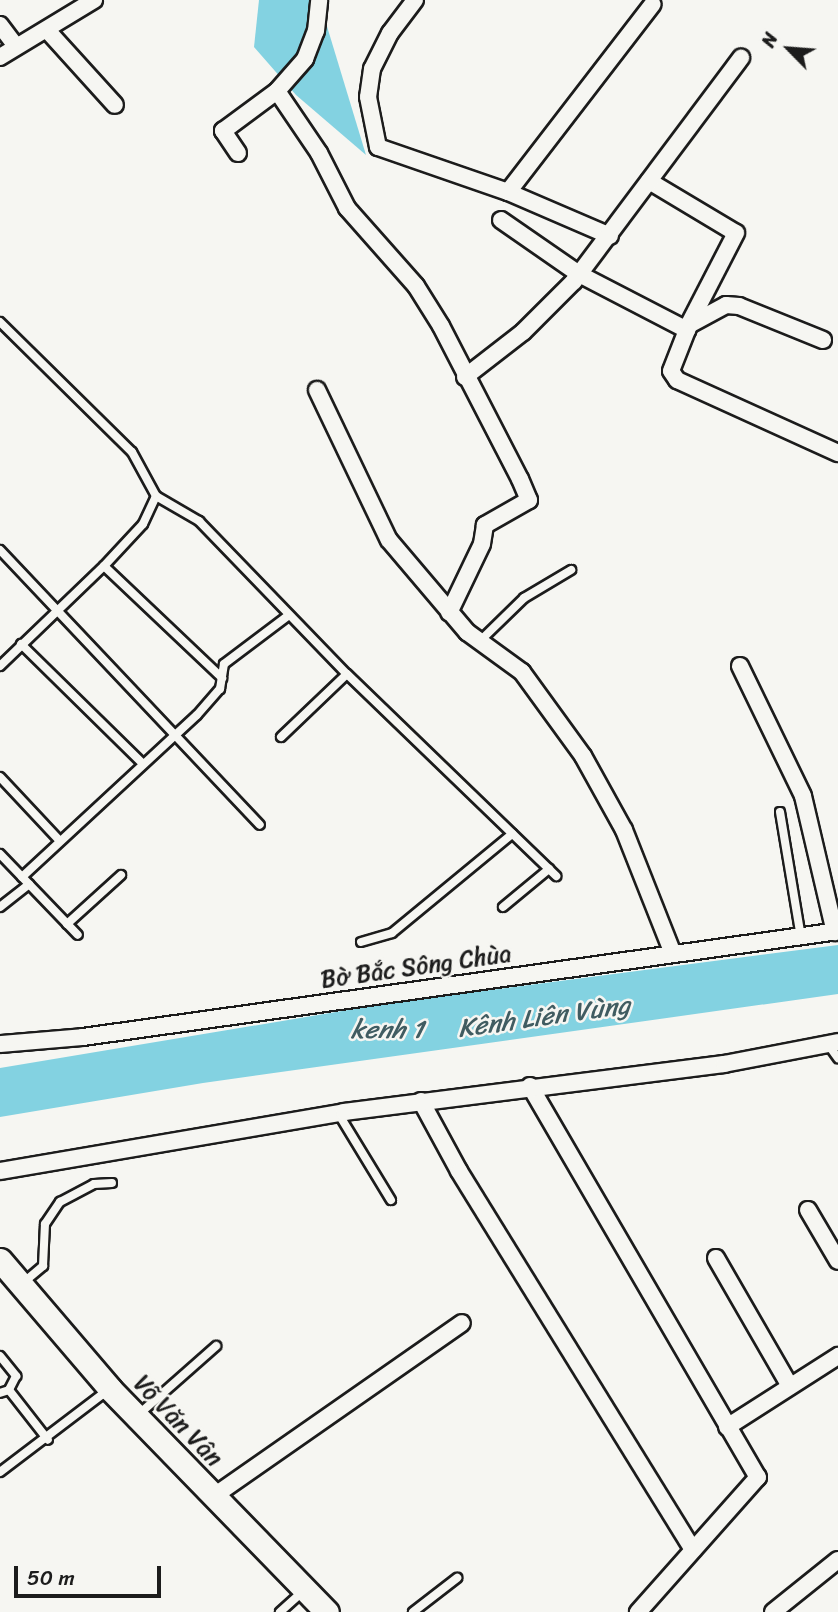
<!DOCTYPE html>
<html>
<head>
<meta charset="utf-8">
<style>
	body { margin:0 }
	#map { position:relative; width:838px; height:1612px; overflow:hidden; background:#f6f6f2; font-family:Sriracha,sans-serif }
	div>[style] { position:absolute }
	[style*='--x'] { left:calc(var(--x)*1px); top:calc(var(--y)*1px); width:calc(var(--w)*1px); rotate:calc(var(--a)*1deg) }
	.water>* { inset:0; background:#83d2e1 }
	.roads { filter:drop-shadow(2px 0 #1c1c1c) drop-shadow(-2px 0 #1c1c1c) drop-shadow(0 2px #1c1c1c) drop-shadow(0 -2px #1c1c1c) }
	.lane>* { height:8px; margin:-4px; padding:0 4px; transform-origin:4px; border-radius:4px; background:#f6f6f2 }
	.street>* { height:16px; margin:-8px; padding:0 8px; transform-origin:8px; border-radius:8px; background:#f6f6f2 }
	.secondary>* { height:23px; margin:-11.5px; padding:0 11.5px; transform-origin:11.5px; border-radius:11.5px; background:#f6f6f2 }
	span { translate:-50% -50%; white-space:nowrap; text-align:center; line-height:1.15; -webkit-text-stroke:5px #f6f6f2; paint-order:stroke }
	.street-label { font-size:24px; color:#1c1c1c }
	.water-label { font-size:26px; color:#405c61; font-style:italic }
	.north { position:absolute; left:754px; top:14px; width:70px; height:70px; -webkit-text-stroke:5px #f6f6f2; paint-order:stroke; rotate:295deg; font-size:19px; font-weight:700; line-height:28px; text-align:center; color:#1c1c1c }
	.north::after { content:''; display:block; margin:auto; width:24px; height:32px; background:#1c1c1c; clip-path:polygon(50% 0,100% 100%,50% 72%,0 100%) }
	.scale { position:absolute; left:14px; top:1566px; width:147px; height:32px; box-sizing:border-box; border:4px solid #1c1c1c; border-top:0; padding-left:9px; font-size:21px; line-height:24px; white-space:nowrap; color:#1c1c1c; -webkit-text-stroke:5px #f6f6f2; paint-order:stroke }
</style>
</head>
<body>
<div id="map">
	<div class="water">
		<div style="clip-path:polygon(259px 0,319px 0,366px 155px,296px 95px,254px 47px)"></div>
		<div style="clip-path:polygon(838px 945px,838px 994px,203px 1083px,0 1117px,0 1068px,390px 1003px)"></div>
	</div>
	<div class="roads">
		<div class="lane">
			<div style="--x:0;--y:322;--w:185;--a:44.6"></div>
			<div style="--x:132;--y:452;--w:50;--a:61.4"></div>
			<div style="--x:156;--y:496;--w:50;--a:30.2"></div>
			<div style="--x:199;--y:521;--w:213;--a:46"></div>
			<div style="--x:347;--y:674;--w:291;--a:44"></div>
			<div style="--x:0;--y:550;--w:378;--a:46.6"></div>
			<div style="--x:104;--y:566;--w:163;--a:43.5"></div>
			<div style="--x:481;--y:640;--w:60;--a:-44.3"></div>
			<div style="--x:524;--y:598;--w:55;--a:-30.8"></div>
			<div style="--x:21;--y:644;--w:170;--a:44.5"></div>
			<div style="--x:0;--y:666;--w:144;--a:-43.9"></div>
			<div style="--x:104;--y:566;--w:57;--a:-47.1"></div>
			<div style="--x:143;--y:524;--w:31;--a:-65"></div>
			<div style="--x:281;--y:737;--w:91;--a:-43.7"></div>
			<div style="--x:0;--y:777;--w:86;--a:46.9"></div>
			<div style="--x:780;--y:812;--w:127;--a:80.5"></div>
			<div style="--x:0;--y:854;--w:112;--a:46.1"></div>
			<div style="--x:22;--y:877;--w:238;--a:-42.8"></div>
			<div style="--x:197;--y:715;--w:35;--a:-49"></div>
			<div style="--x:220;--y:689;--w:25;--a:-81"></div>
			<div style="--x:224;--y:664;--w:81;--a:-37"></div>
			<div style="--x:0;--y:907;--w:37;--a:-38"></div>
			<div style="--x:503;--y:907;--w:60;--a:-39.6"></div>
			<div style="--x:67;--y:924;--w:73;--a:-42.2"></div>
			<div style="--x:361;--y:942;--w:32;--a:-16"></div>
			<div style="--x:392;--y:933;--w:156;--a:-39.5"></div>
			<div style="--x:827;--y:1043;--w:19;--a:54"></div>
			<div style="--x:338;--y:1113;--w:102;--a:58.7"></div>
			<div style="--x:24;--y:1282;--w:25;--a:-40"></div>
			<div style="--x:43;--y:1266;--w:42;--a:-87.3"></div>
			<div style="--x:45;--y:1224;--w:27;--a:-56"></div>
			<div style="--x:60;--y:1202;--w:38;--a:-28"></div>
			<div style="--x:94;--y:1184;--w:18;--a:-3"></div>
			<div style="--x:0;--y:1356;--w:26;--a:51"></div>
			<div style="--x:16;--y:1376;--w:16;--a:117"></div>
			<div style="--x:9;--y:1390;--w:9;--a:162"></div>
			<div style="--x:9;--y:1390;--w:63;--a:52"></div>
			<div style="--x:139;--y:1414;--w:103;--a:-41.4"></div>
			<div style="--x:0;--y:1472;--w:136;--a:-37.2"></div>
			<div style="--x:280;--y:1612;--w:31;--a:-42"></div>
			<div style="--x:413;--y:1612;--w:56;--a:-37.7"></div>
		</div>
		<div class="street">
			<div style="--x:415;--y:0;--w:41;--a:127.1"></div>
			<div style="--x:390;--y:33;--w:40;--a:116.6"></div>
			<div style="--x:372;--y:69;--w:28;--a:98"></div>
			<div style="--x:368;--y:97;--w:51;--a:78.7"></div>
			<div style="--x:378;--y:147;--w:138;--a:19.1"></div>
			<div style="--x:508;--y:192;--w:111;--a:23.3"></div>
			<div style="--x:0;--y:25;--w:26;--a:53"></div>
			<div style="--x:47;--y:30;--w:101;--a:47.8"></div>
			<div style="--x:0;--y:57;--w:110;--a:-31.2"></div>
			<div style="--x:277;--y:91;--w:43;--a:-48.8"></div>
			<div style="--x:305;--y:59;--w:30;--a:-69"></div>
			<div style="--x:316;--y:31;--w:31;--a:-84"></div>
			<div style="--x:238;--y:153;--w:27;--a:-124"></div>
			<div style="--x:223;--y:131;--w:67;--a:-36.5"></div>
			<div style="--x:277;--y:91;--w:75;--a:55.9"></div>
			<div style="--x:319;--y:153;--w:62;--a:63"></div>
			<div style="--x:347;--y:208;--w:104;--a:48.5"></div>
			<div style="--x:416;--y:286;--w:47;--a:58"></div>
			<div style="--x:441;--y:326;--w:172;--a:62.7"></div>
			<div style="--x:520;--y:479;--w:23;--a:67"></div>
			<div style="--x:529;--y:500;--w:51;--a:150.4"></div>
			<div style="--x:485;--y:525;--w:19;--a:99"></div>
			<div style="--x:482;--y:544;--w:76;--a:115.6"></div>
			<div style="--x:649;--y:181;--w:101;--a:30.9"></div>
			<div style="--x:736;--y:233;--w:102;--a:117.3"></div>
			<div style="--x:508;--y:192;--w:237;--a:-52.4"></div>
			<div style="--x:501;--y:220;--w:95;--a:34.7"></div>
			<div style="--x:579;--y:274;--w:122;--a:27.4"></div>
			<div style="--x:823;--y:340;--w:91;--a:-158"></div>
			<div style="--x:739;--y:306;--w:13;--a:-176"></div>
			<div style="--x:726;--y:305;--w:42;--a:151.6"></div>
			<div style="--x:689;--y:325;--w:49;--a:111.4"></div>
			<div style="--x:671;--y:371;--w:11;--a:56"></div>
			<div style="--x:677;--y:380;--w:177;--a:24.4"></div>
			<div style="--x:465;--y:377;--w:73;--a:-37.8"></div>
			<div style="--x:523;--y:332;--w:72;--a:-45"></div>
			<div style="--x:574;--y:281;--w:279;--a:-53.2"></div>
			<div style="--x:317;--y:390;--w:166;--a:64.4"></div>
			<div style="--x:389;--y:540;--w:121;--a:49.7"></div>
			<div style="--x:467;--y:632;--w:68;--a:36"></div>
			<div style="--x:522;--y:672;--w:104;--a:54"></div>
			<div style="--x:583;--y:756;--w:85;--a:61"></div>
			<div style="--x:624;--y:830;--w:133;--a:68.4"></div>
			<div style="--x:740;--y:666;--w:144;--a:64.1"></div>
			<div style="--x:803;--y:796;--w:140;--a:76.8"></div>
			<div style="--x:0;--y:1044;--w:83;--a:-4.8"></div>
			<div style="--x:83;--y:1037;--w:762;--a:-7.99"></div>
			<div style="--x:530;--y:1086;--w:453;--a:59.8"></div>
			<div style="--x:758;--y:1477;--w:181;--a:131.6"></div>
			<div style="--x:421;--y:1101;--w:80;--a:61.5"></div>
			<div style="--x:459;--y:1171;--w:445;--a:58.3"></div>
			<div style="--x:0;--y:1171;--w:349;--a:-9.7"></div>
			<div style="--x:344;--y:1112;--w:383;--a:-7.2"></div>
			<div style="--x:724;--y:1064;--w:116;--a:-10.9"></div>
			<div style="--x:808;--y:1210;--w:59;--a:59.5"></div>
			<div style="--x:716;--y:1258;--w:148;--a:60"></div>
			<div style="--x:727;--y:1427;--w:132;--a:-32.6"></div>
			<div style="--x:214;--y:1496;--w:302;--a:-34.9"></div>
			<div style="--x:773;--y:1612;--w:83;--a:-38.7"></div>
		</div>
		<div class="secondary">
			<div style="--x:0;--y:1260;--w:170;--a:49.5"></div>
			<div style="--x:110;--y:1389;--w:311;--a:45.8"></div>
		</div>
	</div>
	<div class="street-label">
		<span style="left:416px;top:967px;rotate:-8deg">Bờ Bắc Sông Chùa</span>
		<span style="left:178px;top:1421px;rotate:46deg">Võ Văn Vân</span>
	</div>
	<div class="water-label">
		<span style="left:544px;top:1017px;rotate:-8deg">Kênh Liên Vùng</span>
		<span style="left:387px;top:1030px">kenh 1</span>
	</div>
	<div class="north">N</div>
	<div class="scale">50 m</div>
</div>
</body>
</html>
